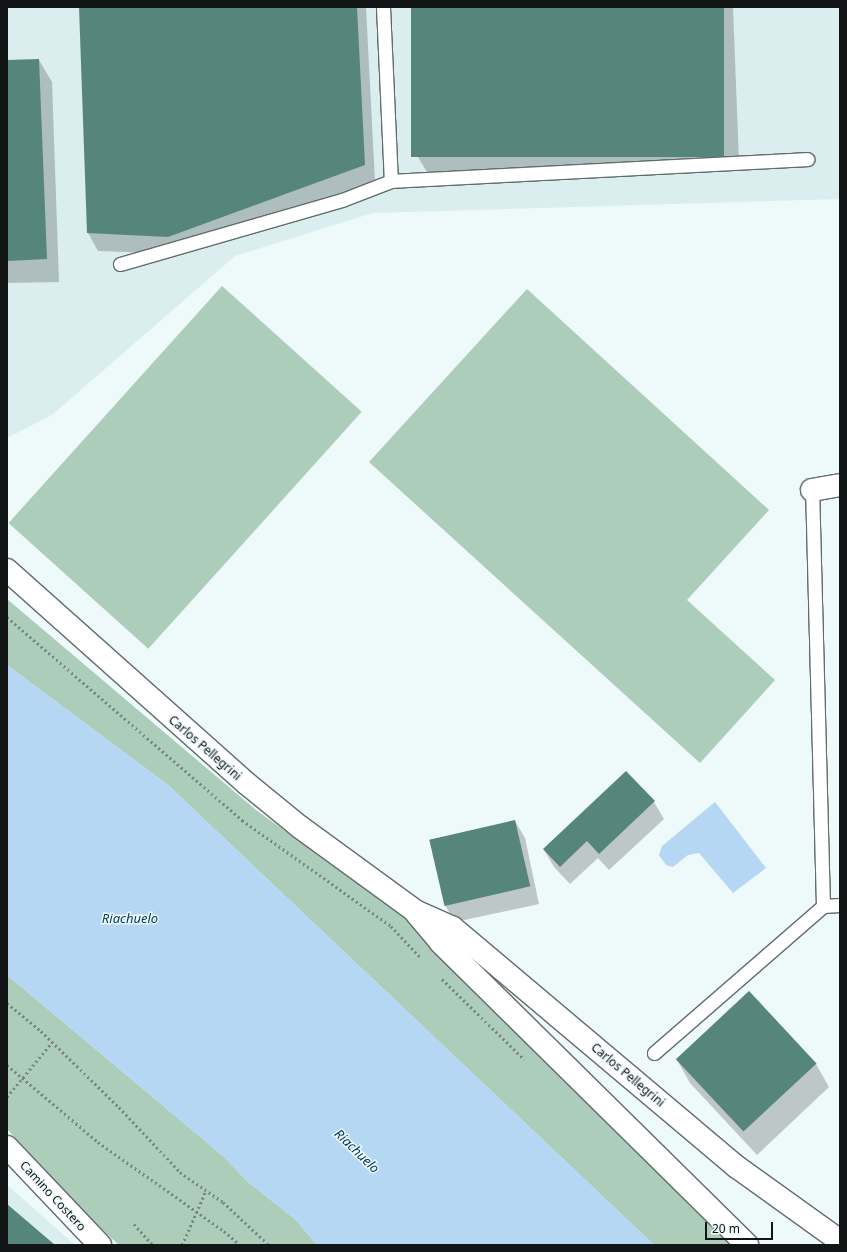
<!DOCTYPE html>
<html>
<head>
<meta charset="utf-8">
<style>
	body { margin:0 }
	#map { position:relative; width:847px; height:1252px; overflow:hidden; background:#eef9f9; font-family:"Noto Sans",sans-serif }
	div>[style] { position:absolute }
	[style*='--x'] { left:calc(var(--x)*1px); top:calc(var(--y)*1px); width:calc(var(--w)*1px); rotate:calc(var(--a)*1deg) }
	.built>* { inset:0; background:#daeeef }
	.green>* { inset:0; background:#abcdb9; transform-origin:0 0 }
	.water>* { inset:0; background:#b5d7f3 }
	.shadow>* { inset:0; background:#0003 }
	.building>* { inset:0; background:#56857c; transform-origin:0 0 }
	.path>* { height:2.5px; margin-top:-1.25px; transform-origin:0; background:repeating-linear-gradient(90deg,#7b8383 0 2px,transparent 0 5px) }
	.roads { filter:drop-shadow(1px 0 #636c6d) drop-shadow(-1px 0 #636c6d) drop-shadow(0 1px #636c6d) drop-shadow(0 -1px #636c6d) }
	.lane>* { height:13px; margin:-6.5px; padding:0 6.5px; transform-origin:6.5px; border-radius:6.5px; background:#fff }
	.street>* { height:22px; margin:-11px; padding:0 11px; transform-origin:11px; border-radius:11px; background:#fff }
	.secondary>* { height:22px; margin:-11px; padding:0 11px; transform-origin:11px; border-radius:11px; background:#fff }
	span { translate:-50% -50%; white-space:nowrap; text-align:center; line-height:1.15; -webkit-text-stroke:3px #eef9f9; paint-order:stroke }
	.street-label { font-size:12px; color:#111515 }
	.water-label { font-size:13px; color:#013c61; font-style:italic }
	.frame { position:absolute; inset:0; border:8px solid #111515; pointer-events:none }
	.scale { position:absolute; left:705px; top:1222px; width:68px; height:18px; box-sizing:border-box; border:2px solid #111515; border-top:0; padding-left:5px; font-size:12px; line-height:14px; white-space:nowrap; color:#111515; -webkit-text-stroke:3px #eef9f9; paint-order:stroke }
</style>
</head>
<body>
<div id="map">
	<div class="built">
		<div style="clip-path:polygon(7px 7px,840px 7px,840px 199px,373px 213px,235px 256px,52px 415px,7px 438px)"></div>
		<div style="clip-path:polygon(7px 1185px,73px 1243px,76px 1245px,7px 1245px)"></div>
	</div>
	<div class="green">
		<div style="left:222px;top:286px;width:188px;height:319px;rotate:42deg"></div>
		<div style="clip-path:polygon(527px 289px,769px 510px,687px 600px,775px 680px,700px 763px,369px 462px)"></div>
		<div style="clip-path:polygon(7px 599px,256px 810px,407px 918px,740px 1245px,654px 1245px,168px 785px,7px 665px)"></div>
		<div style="clip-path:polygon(7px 975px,223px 1156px,248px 1182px,296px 1220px,317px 1245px,119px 1245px,94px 1222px,7px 1129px)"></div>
	</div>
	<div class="water">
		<div style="clip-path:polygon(7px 665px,168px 785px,654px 1245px,317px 1245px,296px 1220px,248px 1182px,223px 1156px,7px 975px)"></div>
		<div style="clip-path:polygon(715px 802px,766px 868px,733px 893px,699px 853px,688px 855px,673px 867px,666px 865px,659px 855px,662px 846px)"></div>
	</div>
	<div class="shadow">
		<div style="clip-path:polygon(80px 7px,366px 7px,375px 182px,179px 254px,98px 251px,88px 233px)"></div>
		<div style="clip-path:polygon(412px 7px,733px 7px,739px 162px,428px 174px,418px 157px)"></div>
		<div style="clip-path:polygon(39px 60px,52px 82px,59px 282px,7px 283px,7px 61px)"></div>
		<div style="clip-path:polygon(654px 802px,664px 819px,609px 870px,598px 858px,570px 884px,554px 867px,544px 850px)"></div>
		<div style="clip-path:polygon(515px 821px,525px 838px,539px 904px,455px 922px,445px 905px,430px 840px)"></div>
		<div style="clip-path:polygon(749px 992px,816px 1064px,829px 1087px,757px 1155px,690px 1083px,677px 1060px)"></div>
	</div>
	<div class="building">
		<div style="clip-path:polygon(79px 7px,357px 7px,365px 165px,168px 237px,87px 233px)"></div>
		<div style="left:411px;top:7px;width:313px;height:150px"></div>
		<div style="clip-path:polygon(39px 59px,47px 259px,7px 261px,7px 60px)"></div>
		<div style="clip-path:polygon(626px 771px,655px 801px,599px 854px,587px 841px,560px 867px,543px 849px)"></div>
		<div style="left:515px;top:820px;width:68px;height:88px;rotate:77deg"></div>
		<div style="left:749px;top:991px;width:99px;height:100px;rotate:47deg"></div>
		<div style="clip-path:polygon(7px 1204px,55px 1245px,7px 1245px)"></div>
	</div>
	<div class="path">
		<div style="--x:7;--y:617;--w:311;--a:40.8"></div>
		<div style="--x:242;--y:820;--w:183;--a:35.4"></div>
		<div style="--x:391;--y:926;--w:42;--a:46.9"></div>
		<div style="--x:442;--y:979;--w:115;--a:44.3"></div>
		<div style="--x:7;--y:1003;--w:44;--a:39.5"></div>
		<div style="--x:41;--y:1031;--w:109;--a:44.3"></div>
		<div style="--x:119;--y:1107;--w:89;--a:46.8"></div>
		<div style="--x:180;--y:1172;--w:52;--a:34.9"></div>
		<div style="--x:223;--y:1202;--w:63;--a:43.1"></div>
		<div style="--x:7;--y:1065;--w:119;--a:40.2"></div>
		<div style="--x:98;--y:1142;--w:154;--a:35.2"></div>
		<div style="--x:224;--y:1231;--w:21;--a:41"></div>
		<div style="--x:7;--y:1097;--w:71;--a:-50.7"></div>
		<div style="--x:134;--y:1224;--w:28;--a:48"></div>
		<div style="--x:182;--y:1245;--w:60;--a:-66.4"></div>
	</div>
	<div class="roads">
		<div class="lane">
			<div style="--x:383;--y:7;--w:174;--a:87.4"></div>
			<div style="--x:391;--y:181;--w:417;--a:-3"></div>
			<div style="--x:120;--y:264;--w:231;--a:-16.1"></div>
			<div style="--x:342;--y:200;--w:53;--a:-21.2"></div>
			<div style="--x:823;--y:906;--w:17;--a:-3"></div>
			<div style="--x:654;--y:1053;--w:224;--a:-41"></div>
			<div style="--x:823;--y:906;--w:416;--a:-91.5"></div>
		</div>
		<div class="street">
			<div style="--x:812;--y:490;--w:28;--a:-10"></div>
			<div style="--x:7;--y:1147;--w:135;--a:46.5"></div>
		</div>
		<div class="secondary">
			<div style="--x:7;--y:570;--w:320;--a:41.7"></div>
			<div style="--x:246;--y:783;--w:70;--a:39.2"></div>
			<div style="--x:300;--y:827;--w:142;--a:36.1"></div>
			<div style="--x:415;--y:911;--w:42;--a:24.1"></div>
			<div style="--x:453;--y:928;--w:371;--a:40.1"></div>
			<div style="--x:737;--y:1167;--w:127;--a:35.7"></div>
			<div style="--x:417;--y:914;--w:38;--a:50"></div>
			<div style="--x:441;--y:943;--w:430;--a:44.6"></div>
		</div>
	</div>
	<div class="street-label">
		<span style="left:205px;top:748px;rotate:41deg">Carlos Pellegrini</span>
		<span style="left:628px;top:1075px;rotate:40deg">Carlos Pellegrini</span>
		<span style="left:53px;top:1196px;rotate:47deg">Camino Costero</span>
	</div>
	<div class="water-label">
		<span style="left:130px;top:918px">Riachuelo</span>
		<span style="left:357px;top:1151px;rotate:44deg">Riachuelo</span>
	</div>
	<div class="frame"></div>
	<div class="scale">20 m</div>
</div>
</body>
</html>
